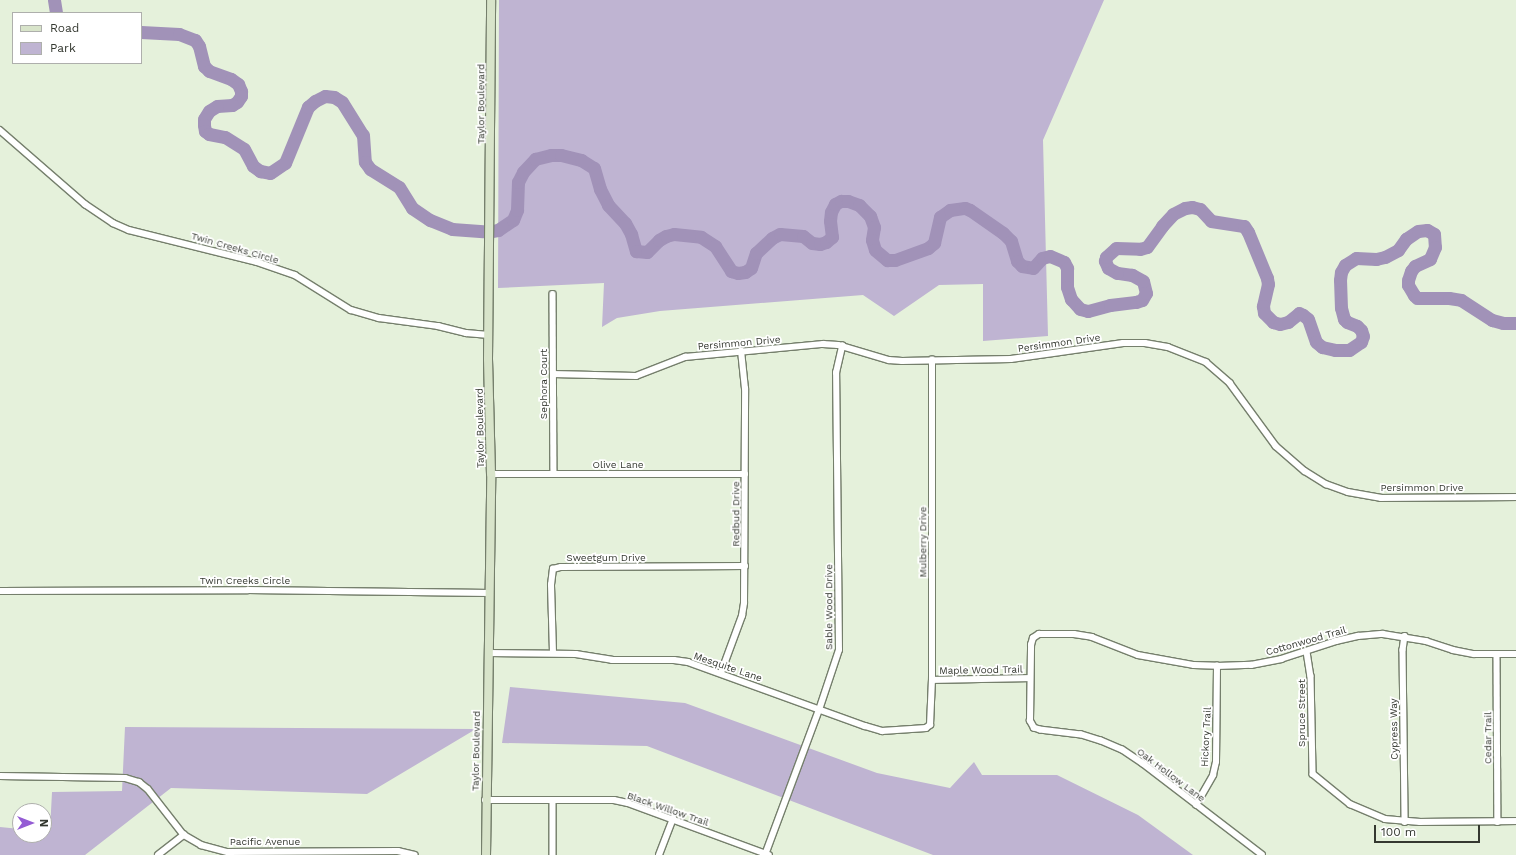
<!DOCTYPE html>
<html>
<head>
<meta charset="utf-8">
<style>
	body { margin:0 }
	#map { position:relative; width:1516px; height:855px; overflow:hidden; background:#e5f1db; font-family:"Work Sans",sans-serif }
	div>[style] { position:absolute }
	[style*='--x'] { left:calc(var(--x)*1px); top:calc(var(--y)*1px); width:calc(var(--w)*1px); rotate:calc(var(--a)*1deg) }
	.green>* { inset:0; background:#bfb4d2 }
	.river>* { height:13px; margin:-6.5px; padding:0 6.5px; transform-origin:6.5px; border-radius:6.5px; background:#a192b8 }
	.roads { filter:drop-shadow(1px 0 #757f6c) drop-shadow(-1px 0 #757f6c) drop-shadow(0 1px #757f6c) drop-shadow(0 -1px #757f6c) }
	.street>* { height:5.5px; margin:-2.75px; padding:0 2.75px; transform-origin:2.75px; border-radius:2.75px; background:#fff }
	.secondary>* { height:8px; margin:-4px; padding:0 4px; transform-origin:4px; border-radius:4px; background:#d8e4ca }
	span { translate:-50% -50%; white-space:nowrap; text-align:center; line-height:1.15; -webkit-text-stroke:3.5px #fff; paint-order:stroke }
	.street-label { font-size:10px; color:#343830 }
	.legend { position:absolute; left:12px; top:12px; width:130px; height:52px; box-sizing:border-box; background:#fff; border:1px solid #aeafac; margin:0; padding:5px 7px; list-style:none; font-size:12px; color:#343830 }
	.legend li { display:flex; align-items:center; gap:8px; height:20px }
	.legend b { width:20px; border:1px solid #aeafac }
	.north { position:absolute; left:12px; top:803px; width:40px; height:40px; box-sizing:border-box; background:#fff; border:1px solid #aeafac; border-radius:50%; rotate:90deg; font-size:11px; font-weight:700; line-height:16px; text-align:center; color:#343830 }
	.north::after { content:''; display:block; margin:auto; width:14px; height:18px; background:#945cd4; clip-path:polygon(50% 0,100% 100%,50% 72%,0 100%) }
	.scale { position:absolute; left:1374px; top:825px; width:106px; height:18px; box-sizing:border-box; border:2px solid #343830; border-top:0; padding-left:5px; font-size:12px; line-height:14px; white-space:nowrap; color:#343830; -webkit-text-stroke:3px #fff; paint-order:stroke }
</style>
</head>
<body>
<div id="map">
	<div class="green">
		<div style="clip-path:polygon(499px 0,1104px 0,1043px 140px,1048px 336px,983px 341px,983px 284px,939px 285px,894px 316px,863px 295px,660px 311px,617px 318px,602px 327px,604px 283px,498px 288px)"></div>
		<div style="clip-path:polygon(510px 687px,685px 703px,877px 773px,950px 788px,974px 762px,982px 775px,1057px 775px,1138px 815px,1193px 855px,933px 855px,647px 746px,502px 743px)"></div>
		<div style="clip-path:polygon(125px 727px,476px 729px,367px 794px,171px 788px,85px 855px,0 855px,0 827px,20px 829px,20px 835px,44px 835px,44px 830px,50px 830px,52px 792px,122px 791px)"></div>
	</div>
	<div class="river">
		<div style="--x:54;--y:0;--w:13;--a:81"></div>
		<div style="--x:141;--y:32;--w:38;--a:3"></div>
		<div style="--x:179;--y:34;--w:17;--a:21"></div>
		<div style="--x:195;--y:40;--w:7;--a:56"></div>
		<div style="--x:199;--y:46;--w:21;--a:76"></div>
		<div style="--x:204;--y:66;--w:7;--a:45"></div>
		<div style="--x:209;--y:71;--w:23;--a:20"></div>
		<div style="--x:231;--y:79;--w:9;--a:36"></div>
		<div style="--x:238;--y:84;--w:8;--a:67"></div>
		<div style="--x:241;--y:91;--w:5;--a:90"></div>
		<div style="--x:241;--y:96;--w:7;--a:124"></div>
		<div style="--x:237;--y:102;--w:6;--a:149"></div>
		<div style="--x:232;--y:105;--w:15;--a:176"></div>
		<div style="--x:217;--y:106;--w:9;--a:148"></div>
		<div style="--x:209;--y:111;--w:9;--a:122"></div>
		<div style="--x:204;--y:119;--w:6;--a:90"></div>
		<div style="--x:204;--y:125;--w:6;--a:81"></div>
		<div style="--x:205;--y:131;--w:5;--a:37"></div>
		<div style="--x:209;--y:134;--w:16;--a:11"></div>
		<div style="--x:225;--y:137;--w:22;--a:32"></div>
		<div style="--x:244;--y:149;--w:19;--a:62"></div>
		<div style="--x:253;--y:166;--w:9;--a:36"></div>
		<div style="--x:260;--y:171;--w:10;--a:11"></div>
		<div style="--x:270;--y:173;--w:18;--a:-34"></div>
		<div style="--x:285;--y:163;--w:61;--a:-67.7"></div>
		<div style="--x:308;--y:107;--w:9;--a:-41"></div>
		<div style="--x:315;--y:101;--w:11;--a:-27"></div>
		<div style="--x:325;--y:96;--w:9;--a:6"></div>
		<div style="--x:334;--y:97;--w:9;--a:32"></div>
		<div style="--x:342;--y:102;--w:39;--a:58"></div>
		<div style="--x:363;--y:135;--w:27;--a:86"></div>
		<div style="--x:365;--y:162;--w:9;--a:54"></div>
		<div style="--x:370;--y:169;--w:34;--a:32"></div>
		<div style="--x:399;--y:187;--w:25;--a:58"></div>
		<div style="--x:412;--y:208;--w:22;--a:34"></div>
		<div style="--x:430;--y:220;--w:24;--a:22"></div>
		<div style="--x:452;--y:229;--w:31;--a:4"></div>
		<div style="--x:492;--y:231;--w:6;--a:-9"></div>
		<div style="--x:498;--y:230;--w:18;--a:-34"></div>
		<div style="--x:513;--y:220;--w:11;--a:-68"></div>
		<div style="--x:517;--y:210;--w:28;--a:-88"></div>
		<div style="--x:518;--y:182;--w:11;--a:-63"></div>
		<div style="--x:523;--y:172;--w:18;--a:-47"></div>
		<div style="--x:535;--y:159;--w:16;--a:-14"></div>
		<div style="--x:551;--y:155;--w:10;--a:0"></div>
		<div style="--x:561;--y:155;--w:21;--a:14"></div>
		<div style="--x:581;--y:160;--w:15;--a:32"></div>
		<div style="--x:594;--y:168;--w:22;--a:74"></div>
		<div style="--x:600;--y:189;--w:18;--a:63"></div>
		<div style="--x:608;--y:205;--w:25;--a:47"></div>
		<div style="--x:625;--y:223;--w:13;--a:61"></div>
		<div style="--x:631;--y:234;--w:18;--a:74"></div>
		<div style="--x:636;--y:251;--w:11;--a:5"></div>
		<div style="--x:647;--y:252;--w:17;--a:-45"></div>
		<div style="--x:659;--y:240;--w:8;--a:-30"></div>
		<div style="--x:666;--y:236;--w:8;--a:-14"></div>
		<div style="--x:674;--y:234;--w:27;--a:6"></div>
		<div style="--x:701;--y:237;--w:17;--a:33"></div>
		<div style="--x:715;--y:246;--w:30;--a:57"></div>
		<div style="--x:731;--y:271;--w:7;--a:16"></div>
		<div style="--x:738;--y:273;--w:7;--a:-8"></div>
		<div style="--x:745;--y:272;--w:7;--a:-34"></div>
		<div style="--x:751;--y:268;--w:16;--a:-72"></div>
		<div style="--x:756;--y:253;--w:22;--a:-43"></div>
		<div style="--x:772;--y:238;--w:9;--a:-27"></div>
		<div style="--x:780;--y:234;--w:23;--a:5"></div>
		<div style="--x:803;--y:236;--w:11;--a:38"></div>
		<div style="--x:812;--y:243;--w:8;--a:7"></div>
		<div style="--x:820;--y:244;--w:6;--a:-18"></div>
		<div style="--x:826;--y:242;--w:8;--a:-40"></div>
		<div style="--x:832;--y:237;--w:16;--a:-97"></div>
		<div style="--x:830;--y:221;--w:9;--a:-84"></div>
		<div style="--x:831;--y:212;--w:9;--a:-63"></div>
		<div style="--x:835;--y:204;--w:7;--a:-27"></div>
		<div style="--x:841;--y:201;--w:7;--a:0"></div>
		<div style="--x:848;--y:201;--w:12;--a:20"></div>
		<div style="--x:859;--y:205;--w:16;--a:45"></div>
		<div style="--x:870;--y:216;--w:12;--a:70"></div>
		<div style="--x:874;--y:227;--w:13;--a:99"></div>
		<div style="--x:872;--y:240;--w:10;--a:73"></div>
		<div style="--x:875;--y:250;--w:16;--a:40"></div>
		<div style="--x:887;--y:260;--w:8;--a:0"></div>
		<div style="--x:895;--y:260;--w:35;--a:-20"></div>
		<div style="--x:928;--y:248;--w:8;--a:-40"></div>
		<div style="--x:934;--y:243;--w:27;--a:-77"></div>
		<div style="--x:940;--y:217;--w:12;--a:-35"></div>
		<div style="--x:950;--y:210;--w:15;--a:-8"></div>
		<div style="--x:965;--y:208;--w:5;--a:22"></div>
		<div style="--x:970;--y:210;--w:40;--a:34.9"></div>
		<div style="--x:1003;--y:233;--w:11;--a:45"></div>
		<div style="--x:1011;--y:241;--w:21;--a:73"></div>
		<div style="--x:1017;--y:261;--w:7;--a:45"></div>
		<div style="--x:1022;--y:266;--w:11;--a:10"></div>
		<div style="--x:1033;--y:268;--w:13;--a:-48"></div>
		<div style="--x:1042;--y:258;--w:8;--a:-14"></div>
		<div style="--x:1050;--y:256;--w:15;--a:23"></div>
		<div style="--x:1064;--y:262;--w:7;--a:63"></div>
		<div style="--x:1067;--y:268;--w:19;--a:90"></div>
		<div style="--x:1067;--y:287;--w:13;--a:72"></div>
		<div style="--x:1071;--y:299;--w:13;--a:48"></div>
		<div style="--x:1080;--y:309;--w:8;--a:14"></div>
		<div style="--x:1088;--y:311;--w:23;--a:-15"></div>
		<div style="--x:1110;--y:305;--w:26;--a:-7"></div>
		<div style="--x:1136;--y:302;--w:6;--a:-18"></div>
		<div style="--x:1142;--y:300;--w:8;--a:-60"></div>
		<div style="--x:1146;--y:293;--w:12;--a:-104"></div>
		<div style="--x:1143;--y:281;--w:13;--a:-151"></div>
		<div style="--x:1132;--y:275;--w:15;--a:-172"></div>
		<div style="--x:1117;--y:273;--w:10;--a:-151"></div>
		<div style="--x:1108;--y:268;--w:8;--a:-113"></div>
		<div style="--x:1105;--y:261;--w:4;--a:-76"></div>
		<div style="--x:1106;--y:257;--w:13;--a:-42"></div>
		<div style="--x:1116;--y:248;--w:24;--a:2"></div>
		<div style="--x:1140;--y:249;--w:7;--a:-16"></div>
		<div style="--x:1147;--y:247;--w:26;--a:-54"></div>
		<div style="--x:1162;--y:226;--w:16;--a:-47"></div>
		<div style="--x:1173;--y:214;--w:13;--a:-27"></div>
		<div style="--x:1185;--y:208;--w:7;--a:-8"></div>
		<div style="--x:1192;--y:207;--w:8;--a:14"></div>
		<div style="--x:1200;--y:209;--w:16;--a:47"></div>
		<div style="--x:1211;--y:221;--w:33;--a:9"></div>
		<div style="--x:1244;--y:226;--w:7;--a:56"></div>
		<div style="--x:1248;--y:232;--w:50;--a:67.6"></div>
		<div style="--x:1267;--y:278;--w:6;--a:81"></div>
		<div style="--x:1268;--y:284;--w:23;--a:103"></div>
		<div style="--x:1263;--y:306;--w:7;--a:82"></div>
		<div style="--x:1264;--y:313;--w:13;--a:45"></div>
		<div style="--x:1273;--y:322;--w:7;--a:16"></div>
		<div style="--x:1280;--y:324;--w:8;--a:-14"></div>
		<div style="--x:1288;--y:322;--w:14;--a:-39"></div>
		<div style="--x:1299;--y:313;--w:4;--a:27"></div>
		<div style="--x:1303;--y:315;--w:6;--a:39"></div>
		<div style="--x:1308;--y:319;--w:24;--a:71"></div>
		<div style="--x:1316;--y:342;--w:8;--a:40"></div>
		<div style="--x:1322;--y:347;--w:13;--a:13"></div>
		<div style="--x:1335;--y:350;--w:14;--a:0"></div>
		<div style="--x:1349;--y:350;--w:14;--a:-34"></div>
		<div style="--x:1361;--y:342;--w:6;--a:-72"></div>
		<div style="--x:1363;--y:336;--w:6;--a:-108"></div>
		<div style="--x:1361;--y:330;--w:6;--a:-135"></div>
		<div style="--x:1357;--y:326;--w:11;--a:-158"></div>
		<div style="--x:1347;--y:322;--w:4;--a:-135"></div>
		<div style="--x:1344;--y:319;--w:11;--a:-105"></div>
		<div style="--x:1341;--y:308;--w:28;--a:-92"></div>
		<div style="--x:1340;--y:280;--w:8;--a:-83"></div>
		<div style="--x:1341;--y:272;--w:8;--a:-60"></div>
		<div style="--x:1345;--y:265;--w:13;--a:-32"></div>
		<div style="--x:1356;--y:258;--w:20;--a:3"></div>
		<div style="--x:1376;--y:259;--w:9;--a:-13"></div>
		<div style="--x:1385;--y:257;--w:15;--a:-28"></div>
		<div style="--x:1398;--y:250;--w:14;--a:-54"></div>
		<div style="--x:1406;--y:239;--w:14;--a:-34"></div>
		<div style="--x:1418;--y:231;--w:9;--a:-6"></div>
		<div style="--x:1427;--y:230;--w:8;--a:30"></div>
		<div style="--x:1434;--y:234;--w:13;--a:86"></div>
		<div style="--x:1435;--y:247;--w:13;--a:113"></div>
		<div style="--x:1430;--y:259;--w:17;--a:155"></div>
		<div style="--x:1415;--y:266;--w:6;--a:129"></div>
		<div style="--x:1411;--y:271;--w:9;--a:108"></div>
		<div style="--x:1408;--y:280;--w:5;--a:90"></div>
		<div style="--x:1408;--y:285;--w:12;--a:59"></div>
		<div style="--x:1414;--y:295;--w:4;--a:45"></div>
		<div style="--x:1417;--y:298;--w:32;--a:0"></div>
		<div style="--x:1449;--y:298;--w:12;--a:9"></div>
		<div style="--x:1461;--y:300;--w:37;--a:33"></div>
		<div style="--x:1492;--y:320;--w:11;--a:15"></div>
		<div style="--x:1503;--y:323;--w:13;--a:0"></div>
	</div>
	<div class="roads">
		<div class="street">
			<div style="--x:0;--y:130;--w:113;--a:41"></div>
			<div style="--x:85;--y:204;--w:34;--a:34"></div>
			<div style="--x:113;--y:223;--w:17;--a:24"></div>
			<div style="--x:129;--y:230;--w:132;--a:14"></div>
			<div style="--x:257;--y:262;--w:40;--a:18.9"></div>
			<div style="--x:295;--y:275;--w:66;--a:32"></div>
			<div style="--x:351;--y:310;--w:29;--a:16"></div>
			<div style="--x:379;--y:318;--w:60;--a:7.7"></div>
			<div style="--x:438;--y:326;--w:29;--a:14"></div>
			<div style="--x:466;--y:333;--w:23;--a:5"></div>
			<div style="--x:553;--y:294;--w:180;--a:89.7"></div>
			<div style="--x:553;--y:374;--w:83;--a:1.4"></div>
			<div style="--x:636;--y:376;--w:53;--a:-21.2"></div>
			<div style="--x:685;--y:357;--w:139;--a:-5.4"></div>
			<div style="--x:823;--y:344;--w:15;--a:4"></div>
			<div style="--x:838;--y:345;--w:53;--a:16.4"></div>
			<div style="--x:889;--y:360;--w:13;--a:4"></div>
			<div style="--x:902;--y:361;--w:109;--a:-1.1"></div>
			<div style="--x:1011;--y:359;--w:113;--a:-8.1"></div>
			<div style="--x:1123;--y:343;--w:22;--a:0"></div>
			<div style="--x:1145;--y:343;--w:23;--a:10"></div>
			<div style="--x:1168;--y:347;--w:41;--a:21.5"></div>
			<div style="--x:1206;--y:362;--w:32;--a:41"></div>
			<div style="--x:1230;--y:383;--w:78;--a:53.9"></div>
			<div style="--x:1276;--y:446;--w:38;--a:41"></div>
			<div style="--x:1305;--y:471;--w:25;--a:32"></div>
			<div style="--x:1326;--y:484;--w:23;--a:20"></div>
			<div style="--x:1348;--y:492;--w:34;--a:10"></div>
			<div style="--x:1381;--y:498;--w:135;--a:-0.4"></div>
			<div style="--x:491;--y:474;--w:254;--a:0"></div>
			<div style="--x:0;--y:591;--w:248;--a:-0.2"></div>
			<div style="--x:248;--y:590;--w:242;--a:0.7"></div>
			<div style="--x:1405;--y:636;--w:14;--a:98"></div>
			<div style="--x:1403;--y:650;--w:172;--a:89.3"></div>
			<div style="--x:1307;--y:652;--w:24;--a:81"></div>
			<div style="--x:1311;--y:676;--w:98;--a:88.8"></div>
			<div style="--x:1313;--y:774;--w:48;--a:39"></div>
			<div style="--x:1350;--y:804;--w:38;--a:23"></div>
			<div style="--x:1385;--y:819;--w:35;--a:5"></div>
			<div style="--x:1420;--y:822;--w:96;--a:-0.6"></div>
			<div style="--x:489;--y:653;--w:87;--a:0.7"></div>
			<div style="--x:576;--y:654;--w:36;--a:9"></div>
			<div style="--x:612;--y:660;--w:62;--a:0"></div>
			<div style="--x:674;--y:660;--w:14;--a:8"></div>
			<div style="--x:688;--y:662;--w:188;--a:19.9"></div>
			<div style="--x:865;--y:726;--w:18;--a:16"></div>
			<div style="--x:882;--y:731;--w:44;--a:-3.9"></div>
			<div style="--x:926;--y:728;--w:5;--a:-37"></div>
			<div style="--x:930;--y:725;--w:45;--a:-87.5"></div>
			<div style="--x:932;--y:680;--w:320;--a:-90"></div>
			<div style="--x:553;--y:653;--w:68;--a:-91.7"></div>
			<div style="--x:551;--y:585;--w:16;--a:-83"></div>
			<div style="--x:553;--y:569;--w:8;--a:-14"></div>
			<div style="--x:561;--y:567;--w:184;--a:-0.3"></div>
			<div style="--x:1497;--y:654;--w:168;--a:89.7"></div>
			<div style="--x:721;--y:673;--w:61;--a:-69.8"></div>
			<div style="--x:742;--y:616;--w:13;--a:-81"></div>
			<div style="--x:744;--y:603;--w:214;--a:-89.7"></div>
			<div style="--x:745;--y:389;--w:38;--a:-96"></div>
			<div style="--x:932;--y:680;--w:98;--a:-1.2"></div>
			<div style="--x:0;--y:776;--w:125;--a:0.9"></div>
			<div style="--x:125;--y:778;--w:15;--a:16"></div>
			<div style="--x:139;--y:782;--w:11;--a:38"></div>
			<div style="--x:148;--y:789;--w:58;--a:52"></div>
			<div style="--x:184;--y:835;--w:20;--a:30"></div>
			<div style="--x:201;--y:845;--w:28;--a:15"></div>
			<div style="--x:228;--y:852;--w:170;--a:-0.3"></div>
			<div style="--x:398;--y:851;--w:17;--a:13"></div>
			<div style="--x:485;--y:800;--w:129;--a:0"></div>
			<div style="--x:614;--y:800;--w:14;--a:12"></div>
			<div style="--x:628;--y:803;--w:150;--a:20.2"></div>
			<div style="--x:553;--y:800;--w:55;--a:90"></div>
			<div style="--x:1196;--y:805;--w:34;--a:-60"></div>
			<div style="--x:1213;--y:775;--w:13;--a:-77"></div>
			<div style="--x:1216;--y:762;--w:96;--a:-89.4"></div>
			<div style="--x:158;--y:855;--w:33;--a:-38"></div>
			<div style="--x:659;--y:855;--w:39;--a:-69"></div>
			<div style="--x:765;--y:855;--w:155;--a:-69.6"></div>
			<div style="--x:819;--y:710;--w:63;--a:-71.6"></div>
			<div style="--x:839;--y:650;--w:277;--a:-90.6"></div>
			<div style="--x:836;--y:373;--w:28;--a:-77"></div>
			<div style="--x:1262;--y:855;--w:150;--a:-142.6"></div>
			<div style="--x:1143;--y:764;--w:25;--a:-146"></div>
			<div style="--x:1122;--y:750;--w:23;--a:-157"></div>
			<div style="--x:1101;--y:741;--w:21;--a:-163"></div>
			<div style="--x:1081;--y:735;--w:41;--a:-173"></div>
			<div style="--x:1040;--y:730;--w:6;--a:-162"></div>
			<div style="--x:1034;--y:728;--w:8;--a:-120"></div>
			<div style="--x:1030;--y:721;--w:76;--a:-89.2"></div>
			<div style="--x:1031;--y:645;--w:7;--a:-74"></div>
			<div style="--x:1033;--y:638;--w:7;--a:-34"></div>
			<div style="--x:1039;--y:634;--w:35;--a:0"></div>
			<div style="--x:1074;--y:634;--w:18;--a:9"></div>
			<div style="--x:1092;--y:637;--w:49;--a:21.4"></div>
			<div style="--x:1138;--y:655;--w:57;--a:10.1"></div>
			<div style="--x:1194;--y:665;--w:23;--a:2"></div>
			<div style="--x:1217;--y:666;--w:34;--a:-2"></div>
			<div style="--x:1251;--y:665;--w:31;--a:-11"></div>
			<div style="--x:1281;--y:659;--w:58;--a:-18.1"></div>
			<div style="--x:1336;--y:641;--w:23;--a:-13"></div>
			<div style="--x:1358;--y:636;--w:25;--a:-5"></div>
			<div style="--x:1383;--y:634;--w:44;--a:9.2"></div>
			<div style="--x:1426;--y:641;--w:28;--a:18"></div>
			<div style="--x:1453;--y:650;--w:21;--a:11"></div>
			<div style="--x:1474;--y:654;--w:42;--a:0"></div>
		</div>
		<div class="secondary">
			<div style="--x:486;--y:855;--w:381;--a:-89.2"></div>
			<div style="--x:491;--y:474;--w:115;--a:-91.5"></div>
			<div style="--x:488;--y:359;--w:359;--a:-89.5"></div>
		</div>
	</div>
	<div class="street-label">
		<span style="left:481px;top:104px;rotate:-90deg">Taylor Boulevard</span>
		<span style="left:235px;top:248px;rotate:16deg">Twin Creeks Circle</span>
		<span style="left:739px;top:343px;rotate:-5deg">Persimmon Drive</span>
		<span style="left:1059px;top:343px;rotate:-8deg">Persimmon Drive</span>
		<span style="left:544px;top:384px;rotate:-90deg">Sephora Court</span>
		<span style="left:480px;top:428px;rotate:-91deg">Taylor Boulevard</span>
		<span style="left:618px;top:465px">Olive Lane</span>
		<span style="left:1422px;top:488px">Persimmon Drive</span>
		<span style="left:736px;top:514px;rotate:-90deg">Redbud Drive</span>
		<span style="left:923px;top:542px;rotate:-90deg">Mulberry Drive</span>
		<span style="left:606px;top:558px">Sweetgum Drive</span>
		<span style="left:245px;top:581px">Twin Creeks Circle</span>
		<span style="left:829px;top:607px;rotate:-90deg">Sable Wood Drive</span>
		<span style="left:1306px;top:641px;rotate:-16deg">Cottonwood Trail</span>
		<span style="left:728px;top:667px;rotate:19deg">Mesquite Lane</span>
		<span style="left:981px;top:670px;rotate:-1deg">Maple Wood Trail</span>
		<span style="left:1302px;top:713px;rotate:-90deg">Spruce Street</span>
		<span style="left:1394px;top:729px;rotate:-91deg">Cypress Way</span>
		<span style="left:1206px;top:737px;rotate:-87deg">Hickory Trail</span>
		<span style="left:1488px;top:738px;rotate:-90deg">Cedar Trail</span>
		<span style="left:476px;top:751px;rotate:-89deg">Taylor Boulevard</span>
		<span style="left:1171px;top:775px;rotate:37deg">Oak Hollow Lane</span>
		<span style="left:668px;top:809px;rotate:19deg">Black Willow Trail</span>
		<span style="left:265px;top:842px">Pacific Avenue</span>
	</div>
	<ul class="legend">
	<li><b style="height:5px;background:#d8e4ca"></b>Road</li>
	<li><b style="height:11px;background:#bfb4d2"></b>Park</li>
	</ul>
	<div class="north">N</div>
	<div class="scale">100 m</div>
</div>
</body>
</html>
